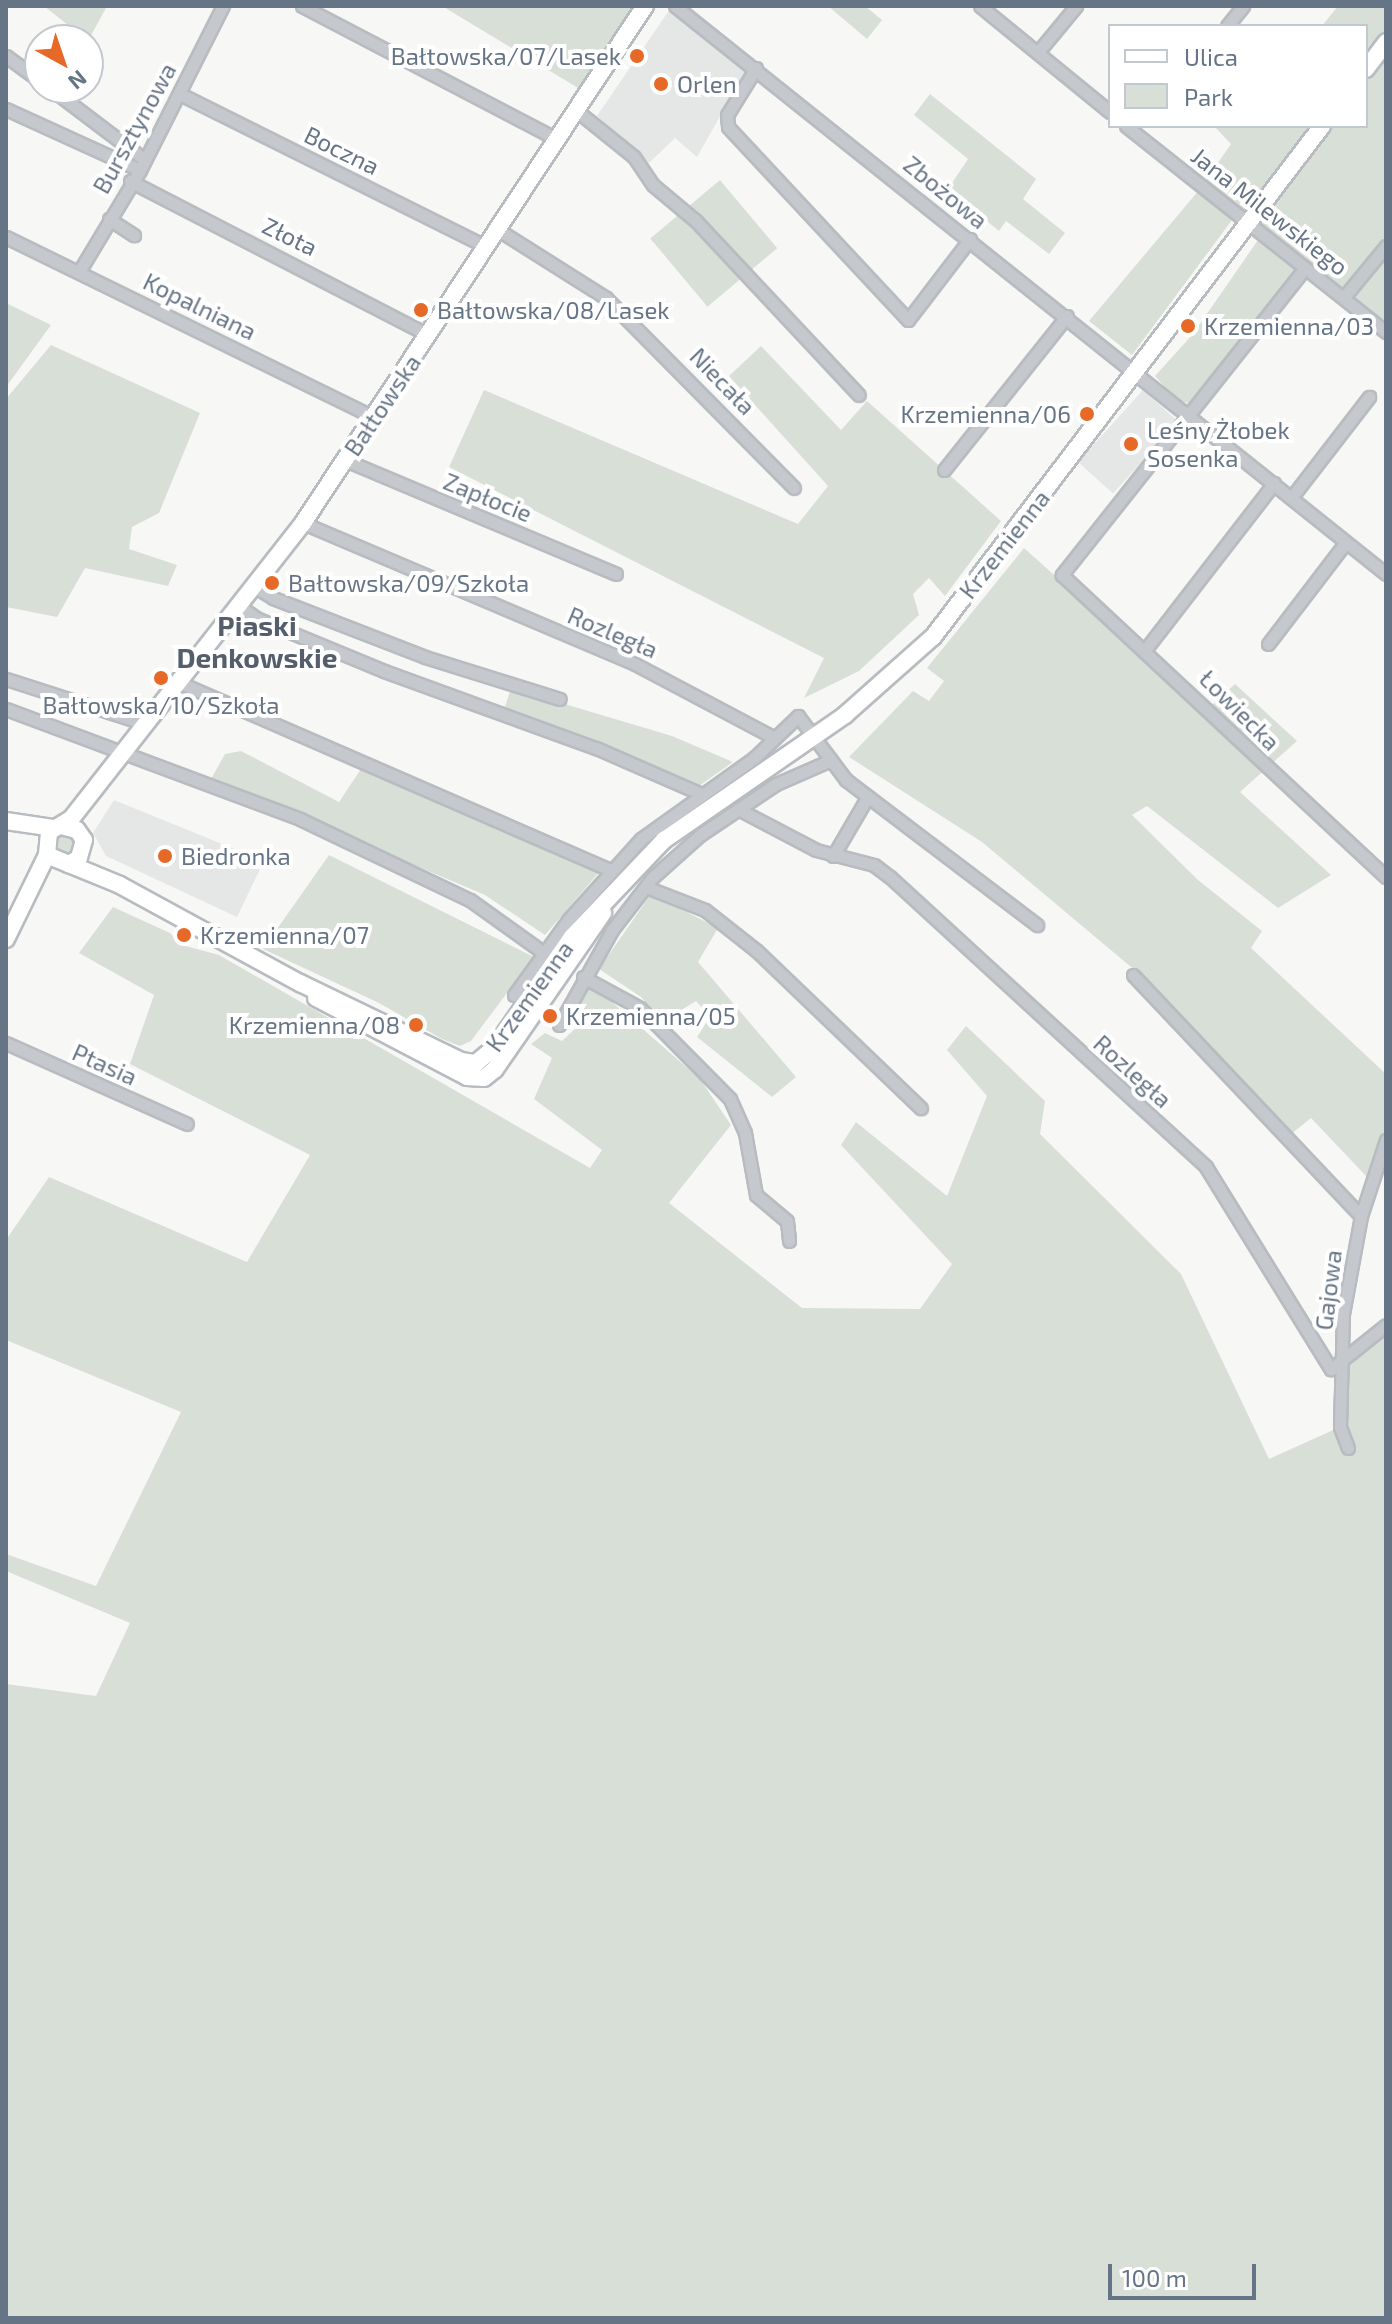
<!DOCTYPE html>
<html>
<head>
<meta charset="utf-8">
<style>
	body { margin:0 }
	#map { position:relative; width:1392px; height:2324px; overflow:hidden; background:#f7f8f5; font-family:"Exo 2",sans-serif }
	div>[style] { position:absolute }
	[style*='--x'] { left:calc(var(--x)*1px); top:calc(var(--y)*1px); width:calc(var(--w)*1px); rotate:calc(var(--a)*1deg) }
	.built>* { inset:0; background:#e5e7e6; transform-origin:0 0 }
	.green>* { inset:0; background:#d8dfd6; transform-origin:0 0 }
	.round { border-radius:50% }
	.roads { filter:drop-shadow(2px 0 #b7bcc1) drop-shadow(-2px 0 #b7bcc1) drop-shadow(0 2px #b7bcc1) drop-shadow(0 -2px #b7bcc1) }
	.minor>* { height:11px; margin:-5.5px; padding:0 5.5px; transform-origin:5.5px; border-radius:5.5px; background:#c5c8cc }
	.secondary>* { height:16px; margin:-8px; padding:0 8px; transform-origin:8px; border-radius:8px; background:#fff }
	.dots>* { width:22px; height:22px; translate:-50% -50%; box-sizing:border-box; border:4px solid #fff; border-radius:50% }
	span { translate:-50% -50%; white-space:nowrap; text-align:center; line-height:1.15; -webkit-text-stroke:8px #fff; paint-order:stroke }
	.poi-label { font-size:24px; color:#667586 }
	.right { translate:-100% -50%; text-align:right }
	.left { translate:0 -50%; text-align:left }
	.street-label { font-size:24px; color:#667586 }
	.quarter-label { font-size:28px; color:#545f6b; font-weight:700 }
	.frame { position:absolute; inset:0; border:8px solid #667586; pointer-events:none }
	.legend { position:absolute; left:1108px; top:24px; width:260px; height:104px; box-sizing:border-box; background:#fff; border:2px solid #c2c8cf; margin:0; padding:10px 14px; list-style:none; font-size:24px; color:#667586 }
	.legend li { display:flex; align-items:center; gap:16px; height:40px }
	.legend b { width:40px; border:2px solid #c2c8cf }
	.north { position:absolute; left:24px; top:24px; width:80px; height:80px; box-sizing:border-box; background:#fff; border:2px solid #c2c8cf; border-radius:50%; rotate:140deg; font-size:22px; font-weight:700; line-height:32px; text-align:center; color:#667586 }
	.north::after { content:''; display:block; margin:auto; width:28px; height:36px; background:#e66927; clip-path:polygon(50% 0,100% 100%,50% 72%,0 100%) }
	.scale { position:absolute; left:1108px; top:2264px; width:148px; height:36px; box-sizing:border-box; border:4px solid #667586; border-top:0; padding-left:10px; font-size:24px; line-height:28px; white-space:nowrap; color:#667586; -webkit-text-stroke:6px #fff; paint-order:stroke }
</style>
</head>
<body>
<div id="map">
	<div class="built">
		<div style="clip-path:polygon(670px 9px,747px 69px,697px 157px,675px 138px,649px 163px,597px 116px)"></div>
		<div style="left:1143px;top:390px;width:47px;height:97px;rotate:42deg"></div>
		<div style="clip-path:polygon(114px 800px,264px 861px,237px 917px,106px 856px,93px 833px)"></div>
	</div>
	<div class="green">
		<div style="clip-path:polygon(44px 6px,107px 6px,88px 41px)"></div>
		<div style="clip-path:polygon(442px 6px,645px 6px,588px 94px)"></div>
		<div style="clip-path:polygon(828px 6px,865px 6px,882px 20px,867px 39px)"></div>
		<div style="clip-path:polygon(1338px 6px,1386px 6px,1386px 340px,1300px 270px,1191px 403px,1178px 402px,1155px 376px,1193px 334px,1258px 240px,1232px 220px,1132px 355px,1089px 321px,1199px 190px,1231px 144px,1214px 126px,1366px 126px,1366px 26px,1322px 26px)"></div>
		<div style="clip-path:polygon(930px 94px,1036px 179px,1023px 199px,1065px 233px,1049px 254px,1006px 221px,999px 231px,948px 189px,968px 159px,914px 115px)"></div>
		<div style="left:720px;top:180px;width:89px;height:91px;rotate:50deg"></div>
		<div style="clip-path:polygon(6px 303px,51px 325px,6px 387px)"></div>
		<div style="clip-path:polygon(51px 345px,200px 413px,159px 513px,132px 527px,129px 549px,177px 565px,168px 586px,85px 568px,57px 617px,6px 607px,6px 399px)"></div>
		<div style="clip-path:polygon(761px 346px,841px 430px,867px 401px,1001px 521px,945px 596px,929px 578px,913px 594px,919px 615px,859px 671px,804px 698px,824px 658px,449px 467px,484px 390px,798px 524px,828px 486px,729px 376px)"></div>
		<div style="clip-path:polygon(1024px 548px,1206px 711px,1235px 684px,1297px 741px,1240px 792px,1331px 875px,1278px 908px,1147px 806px,1132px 815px,1198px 880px,1262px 931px,1251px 948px,1386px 1074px,1386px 1140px,1361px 1216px,1366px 1176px,1311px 1118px,1290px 1135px,1137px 972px,982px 842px,849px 757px,913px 691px,929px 701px,944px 681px,927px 668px)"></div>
		<div style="clip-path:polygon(511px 688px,672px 736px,733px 762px,696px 788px,504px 710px)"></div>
		<div style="clip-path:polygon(241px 751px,339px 802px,361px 769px,601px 870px,545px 935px,485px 895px,211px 779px,225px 754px)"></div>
		<div class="round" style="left:54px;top:835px;width:20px;height:20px"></div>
		<div style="clip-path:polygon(329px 855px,534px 957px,471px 1041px,460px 1046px,442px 1039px,379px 1003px,263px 949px)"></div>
		<div style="clip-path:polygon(651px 894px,718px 928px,698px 962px,796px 1077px,772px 1097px,697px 1037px,710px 1017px,696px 1001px,663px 1021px,641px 997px,599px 969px)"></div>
		<div style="clip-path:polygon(113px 907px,170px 933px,182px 945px,219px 955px,590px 1168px,602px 1150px,534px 1099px,552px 1058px,531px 1044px,545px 1033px,562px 1041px,575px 1029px,567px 1020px,584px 984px,605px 996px,700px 1079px,731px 1125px,669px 1203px,802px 1308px,920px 1309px,952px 1264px,841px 1145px,856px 1122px,947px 1196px,987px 1096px,947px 1050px,966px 1026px,1045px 1101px,1040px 1134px,1181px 1274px,1269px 1459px,1340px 1427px,1344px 1361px,1386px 1321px,1386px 2318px,6px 2318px,6px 1684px,96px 1696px,130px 1623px,6px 1571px,6px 1554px,96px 1586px,181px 1412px,6px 1340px,6px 1240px,49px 1177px,247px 1262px,310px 1155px,130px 1064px,154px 995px,79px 953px)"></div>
	</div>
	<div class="roads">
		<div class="minor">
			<div style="--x:302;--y:6;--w:287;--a:27.6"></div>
			<div style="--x:675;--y:6;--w:910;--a:38.62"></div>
			<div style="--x:980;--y:6;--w:168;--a:39.2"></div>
			<div style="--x:1227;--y:26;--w:26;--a:-51"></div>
			<div style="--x:1038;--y:52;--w:60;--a:-50.4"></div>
			<div style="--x:6;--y:56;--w:42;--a:36.3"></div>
			<div style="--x:756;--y:68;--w:55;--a:121.7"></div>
			<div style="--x:727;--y:115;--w:12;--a:85"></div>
			<div style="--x:728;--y:127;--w:264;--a:47"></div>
			<div style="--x:908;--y:320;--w:102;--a:-52.6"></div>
			<div style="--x:50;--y:88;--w:119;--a:37.2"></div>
			<div style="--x:180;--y:94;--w:341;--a:26.5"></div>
			<div style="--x:6;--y:109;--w:147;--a:24.5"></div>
			<div style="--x:577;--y:111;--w:73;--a:38.9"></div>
			<div style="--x:634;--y:157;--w:34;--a:56"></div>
			<div style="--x:653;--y:185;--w:56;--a:39.9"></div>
			<div style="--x:696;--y:221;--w:238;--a:46.9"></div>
			<div style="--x:1126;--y:126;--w:332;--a:38.4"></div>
			<div style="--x:130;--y:181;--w:336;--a:27.3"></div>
			<div style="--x:109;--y:219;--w:30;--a:33"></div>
			<div style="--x:497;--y:229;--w:129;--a:32.3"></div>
			<div style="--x:606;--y:298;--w:267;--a:45.3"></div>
			<div style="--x:6;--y:237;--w:410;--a:26.1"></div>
			<div style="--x:1305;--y:268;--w:392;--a:128.4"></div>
			<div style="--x:1062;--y:575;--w:443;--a:43"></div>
			<div style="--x:80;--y:270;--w:117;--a:-59"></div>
			<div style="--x:140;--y:170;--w:184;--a:-63.2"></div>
			<div style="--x:1344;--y:297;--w:66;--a:-50.5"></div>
			<div style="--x:345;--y:460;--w:294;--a:22.8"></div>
			<div style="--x:944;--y:470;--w:197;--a:-51.4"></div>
			<div style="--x:1291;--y:498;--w:128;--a:-52.3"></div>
			<div style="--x:303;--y:523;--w:361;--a:23"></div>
			<div style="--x:635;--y:664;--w:156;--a:27.9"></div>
			<div style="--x:254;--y:586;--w:22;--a:32"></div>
			<div style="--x:273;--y:598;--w:163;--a:21.2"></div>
			<div style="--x:425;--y:657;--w:141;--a:17.3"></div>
			<div style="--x:239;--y:606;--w:21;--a:35"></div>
			<div style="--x:256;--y:618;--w:139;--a:22.5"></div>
			<div style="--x:384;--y:671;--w:226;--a:20"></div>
			<div style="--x:596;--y:748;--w:112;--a:23.6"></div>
			<div style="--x:1268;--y:644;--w:128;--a:-52.6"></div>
			<div style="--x:1145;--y:650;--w:211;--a:-52.3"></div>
			<div style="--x:6;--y:679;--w:144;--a:17.8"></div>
			<div style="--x:178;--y:682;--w:472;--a:23.5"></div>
			<div style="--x:6;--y:709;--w:314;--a:20.5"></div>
			<div style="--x:300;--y:819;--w:188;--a:25.5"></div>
			<div style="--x:470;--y:900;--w:91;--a:35.6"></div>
			<div style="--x:738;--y:809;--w:88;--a:27.7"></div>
			<div style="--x:816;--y:850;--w:60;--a:14.5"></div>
			<div style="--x:874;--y:865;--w:20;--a:37"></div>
			<div style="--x:890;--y:877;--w:429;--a:42.5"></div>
			<div style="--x:1206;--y:1167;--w:238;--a:58.3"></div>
			<div style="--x:1331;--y:1369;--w:70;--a:-38.7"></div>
			<div style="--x:833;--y:856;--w:69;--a:-59.7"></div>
			<div style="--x:646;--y:887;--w:63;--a:21.3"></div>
			<div style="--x:705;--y:910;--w:66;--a:38.3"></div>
			<div style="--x:757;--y:951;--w:227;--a:43.8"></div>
			<div style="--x:1133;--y:975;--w:332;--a:46.6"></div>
			<div style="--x:583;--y:977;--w:65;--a:28.5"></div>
			<div style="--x:640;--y:1008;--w:128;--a:45.3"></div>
			<div style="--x:730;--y:1099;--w:37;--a:66"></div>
			<div style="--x:745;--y:1133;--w:63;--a:79.9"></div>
			<div style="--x:756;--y:1195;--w:40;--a:40"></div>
			<div style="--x:787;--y:1221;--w:20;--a:84"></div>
			<div style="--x:514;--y:995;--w:92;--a:-54.2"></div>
			<div style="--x:568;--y:920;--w:109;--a:-48"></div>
			<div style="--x:641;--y:839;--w:139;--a:-35.6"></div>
			<div style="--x:754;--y:758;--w:61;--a:-43.7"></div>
			<div style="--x:798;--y:716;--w:80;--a:53.1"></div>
			<div style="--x:846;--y:780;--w:240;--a:37.2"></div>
			<div style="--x:559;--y:1025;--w:109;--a:-60.8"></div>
			<div style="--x:612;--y:930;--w:67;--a:-52.3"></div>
			<div style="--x:653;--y:877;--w:63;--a:-41.8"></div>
			<div style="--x:700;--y:835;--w:92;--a:-33.9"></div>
			<div style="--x:776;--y:784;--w:60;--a:-23.6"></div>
			<div style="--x:6;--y:1043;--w:198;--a:24.1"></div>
			<div style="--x:1348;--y:1448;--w:22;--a:-111"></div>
			<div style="--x:1340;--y:1427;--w:113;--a:-88.5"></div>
			<div style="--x:1343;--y:1314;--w:100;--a:-79.6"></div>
			<div style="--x:1361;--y:1216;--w:80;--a:-71.8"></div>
		</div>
		<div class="secondary">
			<div style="--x:1366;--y:69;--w:34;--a:-53"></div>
			<div style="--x:6;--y:821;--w:49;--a:8.3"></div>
			<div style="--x:61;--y:826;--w:16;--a:14"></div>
			<div style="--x:77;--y:830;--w:12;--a:55"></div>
			<div style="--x:84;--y:840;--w:19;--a:106"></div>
			<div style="--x:79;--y:858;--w:12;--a:149"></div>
			<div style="--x:69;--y:864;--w:24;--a:-158"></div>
			<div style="--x:47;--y:855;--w:23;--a:-85"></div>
			<div style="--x:49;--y:832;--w:26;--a:-31"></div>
			<div style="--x:71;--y:819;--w:376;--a:-51.9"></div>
			<div style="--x:303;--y:523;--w:620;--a:-56.52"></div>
			<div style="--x:69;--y:864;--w:55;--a:22.4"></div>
			<div style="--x:120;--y:885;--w:205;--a:28.6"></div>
			<div style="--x:300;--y:983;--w:179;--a:25.8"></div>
			<div style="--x:461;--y:1061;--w:15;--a:8"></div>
			<div style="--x:476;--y:1063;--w:26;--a:-40"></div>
			<div style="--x:496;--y:1046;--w:133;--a:-55.1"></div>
			<div style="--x:572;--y:937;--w:134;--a:-46.5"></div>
			<div style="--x:664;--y:840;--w:220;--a:-34.6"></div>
			<div style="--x:845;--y:715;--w:118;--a:-41.6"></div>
			<div style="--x:933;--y:637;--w:642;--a:-52.72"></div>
			<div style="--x:6;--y:939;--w:93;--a:-64"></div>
			<div style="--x:316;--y:998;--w:170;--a:27.6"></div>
			<div style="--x:467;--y:1077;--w:17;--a:3"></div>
			<div style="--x:484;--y:1078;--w:14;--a:-39"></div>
			<div style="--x:495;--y:1069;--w:190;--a:-55.3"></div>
		</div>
	</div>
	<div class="dots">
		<div style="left:637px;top:56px;background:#e66927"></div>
		<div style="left:661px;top:84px;background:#e66927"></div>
		<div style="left:421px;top:310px;background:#e66927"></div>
		<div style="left:1188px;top:326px;background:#e66927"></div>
		<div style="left:1087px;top:414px;background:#e66927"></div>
		<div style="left:1131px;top:444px;background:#e66927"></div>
		<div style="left:272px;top:583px;background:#e66927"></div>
		<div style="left:161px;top:678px;background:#e66927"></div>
		<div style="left:165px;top:856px;background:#e66927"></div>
		<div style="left:184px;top:935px;background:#e66927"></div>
		<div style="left:550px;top:1016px;background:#e66927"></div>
		<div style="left:416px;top:1025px;background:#e66927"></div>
	</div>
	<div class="poi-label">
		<span class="right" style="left:621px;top:56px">Bałtowska/07/Lasek</span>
		<span class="left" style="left:677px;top:84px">Orlen</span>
		<span class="left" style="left:437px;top:310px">Bałtowska/08/Lasek</span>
		<span class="left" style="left:1204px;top:326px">Krzemienna/03</span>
		<span class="right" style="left:1071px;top:414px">Krzemienna/06</span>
		<span class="left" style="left:1147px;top:444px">Leśny Żłobek<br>Sosenka</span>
		<span class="left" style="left:288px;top:583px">Bałtowska/09/Szkoła</span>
		<span style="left:161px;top:705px">Bałtowska/10/Szkoła</span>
		<span class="left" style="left:181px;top:856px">Biedronka</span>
		<span class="left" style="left:200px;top:935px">Krzemienna/07</span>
		<span class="left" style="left:566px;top:1016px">Krzemienna/05</span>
		<span class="right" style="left:400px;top:1025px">Krzemienna/08</span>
	</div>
	<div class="street-label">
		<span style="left:134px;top:128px;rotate:-61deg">Bursztynowa</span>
		<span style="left:342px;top:150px;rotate:26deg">Boczna</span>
		<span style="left:946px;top:192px;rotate:39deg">Zbożowa</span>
		<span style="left:1270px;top:211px;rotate:38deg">Jana Milewskiego</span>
		<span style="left:290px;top:236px;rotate:26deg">Złota</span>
		<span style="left:200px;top:306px;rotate:26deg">Kopalniana</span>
		<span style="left:723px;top:381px;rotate:46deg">Niecała</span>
		<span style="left:382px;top:405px;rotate:-56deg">Bałtowska</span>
		<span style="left:488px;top:497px;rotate:22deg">Zapłocie</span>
		<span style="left:1004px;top:544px;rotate:-52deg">Krzemienna</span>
		<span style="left:613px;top:632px;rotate:23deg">Rozległa</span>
		<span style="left:1240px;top:710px;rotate:45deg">Łowiecka</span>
		<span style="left:529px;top:996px;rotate:-54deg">Krzemienna</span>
		<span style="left:105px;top:1064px;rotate:24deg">Ptasia</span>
		<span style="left:1133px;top:1071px;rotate:42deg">Rozległa</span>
		<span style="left:1328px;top:1290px;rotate:-83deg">Gajowa</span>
	</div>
	<div class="quarter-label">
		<span style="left:257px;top:641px">Piaski<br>Denkowskie</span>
	</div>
	<div class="frame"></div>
	<ul class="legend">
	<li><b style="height:10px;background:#fff"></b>Ulica</li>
	<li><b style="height:22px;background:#d8dfd6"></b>Park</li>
	</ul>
	<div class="north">N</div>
	<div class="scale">100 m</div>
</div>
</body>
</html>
